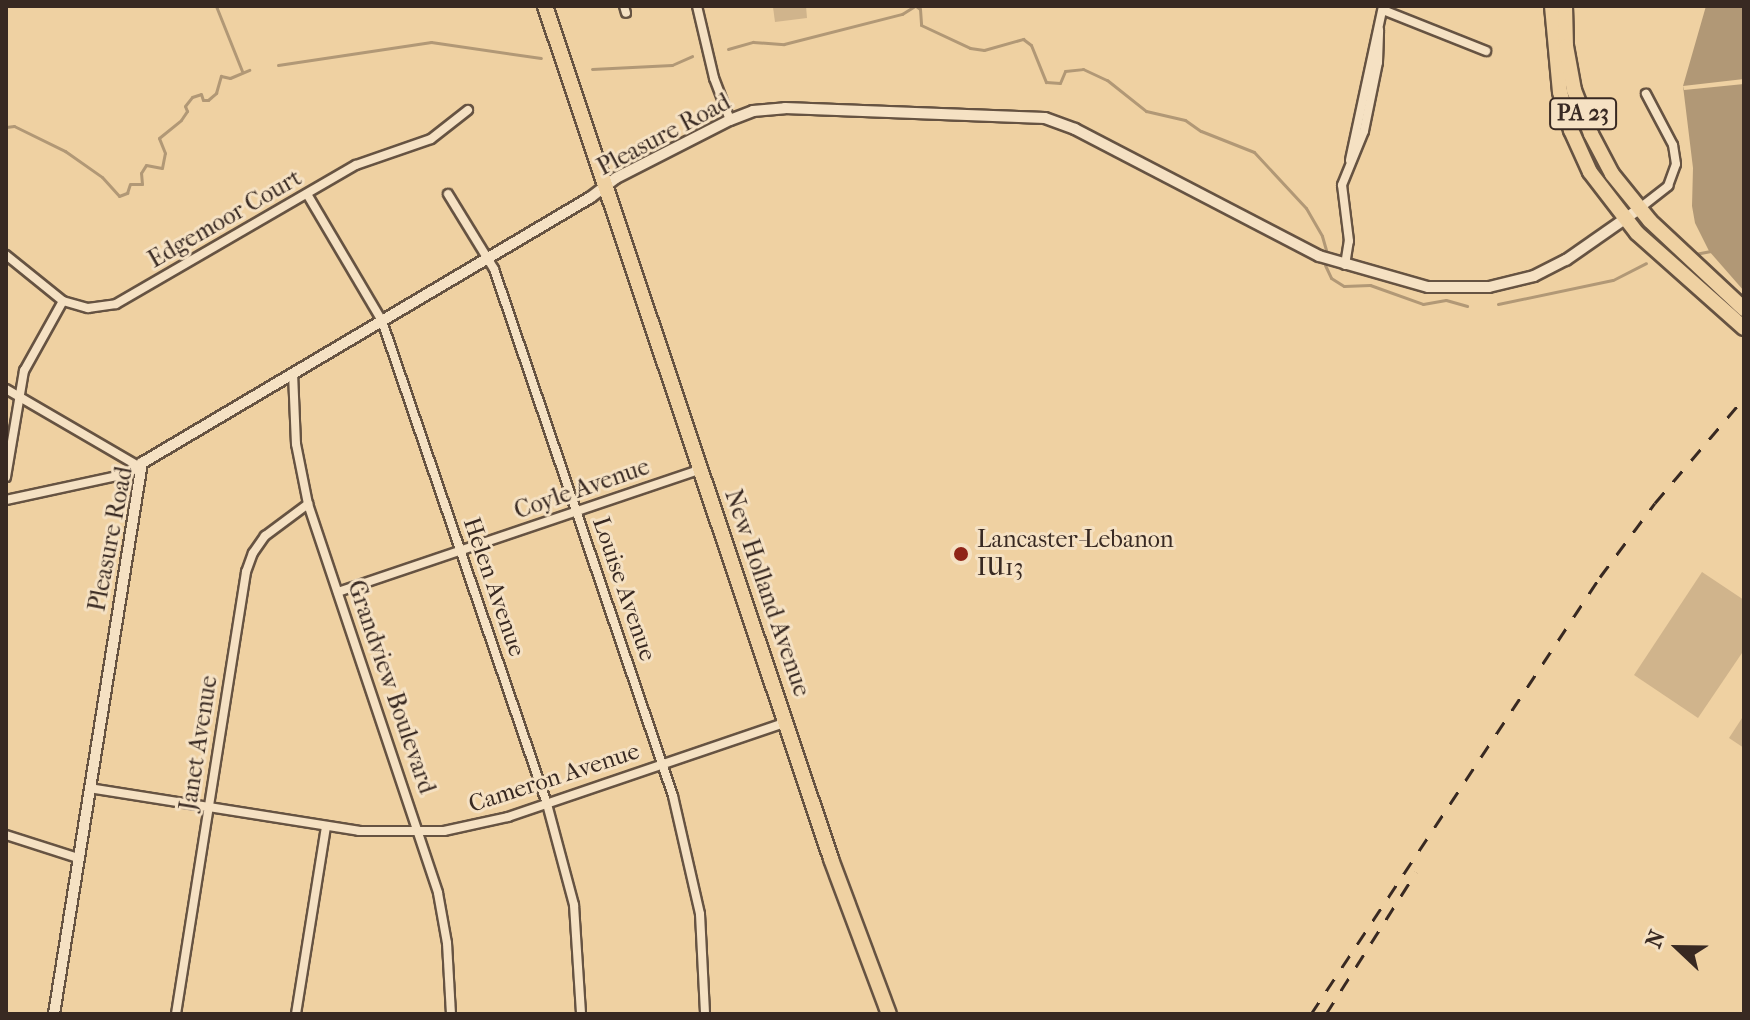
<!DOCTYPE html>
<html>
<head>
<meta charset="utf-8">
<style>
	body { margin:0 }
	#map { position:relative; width:1750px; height:1020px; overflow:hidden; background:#efd1a2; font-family:"IM FELL French Canon",serif }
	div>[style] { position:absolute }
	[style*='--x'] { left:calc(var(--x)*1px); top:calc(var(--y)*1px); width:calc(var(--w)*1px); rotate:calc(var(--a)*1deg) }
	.green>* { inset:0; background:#d0b48c }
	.water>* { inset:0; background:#b19876 }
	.pier>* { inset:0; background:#efd1a2 }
	.stream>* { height:3px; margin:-1.5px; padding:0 1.5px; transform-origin:1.5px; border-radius:1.5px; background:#b19876 }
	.roads { filter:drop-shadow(2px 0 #665342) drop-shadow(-2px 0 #665342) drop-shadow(0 2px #665342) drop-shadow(0 -2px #665342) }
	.minor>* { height:8px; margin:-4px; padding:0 4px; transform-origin:4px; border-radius:4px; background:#f5e1c3 }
	.tertiary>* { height:10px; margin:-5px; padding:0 5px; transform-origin:5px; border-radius:5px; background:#f5e1c3 }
	.primary>* { height:14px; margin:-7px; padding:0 7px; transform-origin:7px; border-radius:7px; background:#efd1a2 }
	.rail>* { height:3px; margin-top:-1.5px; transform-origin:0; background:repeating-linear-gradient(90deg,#382922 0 14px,transparent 0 28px) }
	.dots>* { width:22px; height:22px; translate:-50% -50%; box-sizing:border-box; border:4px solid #f5e1c3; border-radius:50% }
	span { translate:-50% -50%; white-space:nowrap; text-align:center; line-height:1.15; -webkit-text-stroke:6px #f5e1c3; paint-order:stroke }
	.shield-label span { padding:2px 6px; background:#f5e1c3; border:2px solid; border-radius:6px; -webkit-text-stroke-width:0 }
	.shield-label { font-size:22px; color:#382922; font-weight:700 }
	.street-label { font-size:24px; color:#382922 }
	.poi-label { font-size:24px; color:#382922 }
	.left { translate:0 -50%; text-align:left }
	.frame { position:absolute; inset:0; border:8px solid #382922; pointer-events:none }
	.north { position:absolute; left:1638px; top:908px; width:80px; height:80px; -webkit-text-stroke:6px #f5e1c3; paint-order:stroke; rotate:292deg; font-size:22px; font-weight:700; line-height:32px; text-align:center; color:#382922 }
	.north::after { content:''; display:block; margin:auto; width:28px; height:36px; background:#382922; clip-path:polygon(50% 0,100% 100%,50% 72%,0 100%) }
</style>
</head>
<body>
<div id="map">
	<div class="green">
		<div style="clip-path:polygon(806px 6px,807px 18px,775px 22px,773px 7px)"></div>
		<div style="clip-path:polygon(1702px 572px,1744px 600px,1744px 650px,1698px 718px,1634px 675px)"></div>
		<div style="clip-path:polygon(1744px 715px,1744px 748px,1729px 738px)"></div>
	</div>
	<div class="water">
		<div style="clip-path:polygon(1706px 6px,1744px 6px,1744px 291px,1709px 251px,1695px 223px,1692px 206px,1693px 168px,1683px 86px)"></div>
	</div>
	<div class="pier">
		<div style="clip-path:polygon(1744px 79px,1744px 84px,1684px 90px,1683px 86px)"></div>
	</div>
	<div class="stream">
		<div style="--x:216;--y:6;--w:70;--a:68.2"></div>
		<div style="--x:916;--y:6;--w:5;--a:37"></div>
		<div style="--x:920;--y:9;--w:16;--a:86"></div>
		<div style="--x:921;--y:25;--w:54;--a:25.1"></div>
		<div style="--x:970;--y:48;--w:14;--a:8"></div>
		<div style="--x:984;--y:50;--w:41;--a:-15.8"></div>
		<div style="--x:1023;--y:39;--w:10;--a:37"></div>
		<div style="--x:1031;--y:45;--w:40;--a:68"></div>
		<div style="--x:1046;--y:82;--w:14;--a:4"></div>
		<div style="--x:1060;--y:83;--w:13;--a:-67"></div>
		<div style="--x:1065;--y:71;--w:18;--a:-6"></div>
		<div style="--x:1083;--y:69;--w:26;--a:25"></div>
		<div style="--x:1107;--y:80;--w:50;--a:38.5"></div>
		<div style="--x:1146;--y:111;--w:40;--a:13"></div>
		<div style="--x:1185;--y:120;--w:19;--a:35"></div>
		<div style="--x:1201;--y:131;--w:57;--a:21.6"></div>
		<div style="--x:1254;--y:152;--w:76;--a:47.1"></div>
		<div style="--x:1306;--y:208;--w:32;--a:60"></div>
		<div style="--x:1322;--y:236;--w:19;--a:74"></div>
		<div style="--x:728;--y:49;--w:26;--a:-16"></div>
		<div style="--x:753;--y:42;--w:31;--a:4"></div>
		<div style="--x:784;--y:44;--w:122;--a:-14.3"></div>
		<div style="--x:902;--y:14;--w:15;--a:-32"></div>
		<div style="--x:278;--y:65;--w:155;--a:-8.5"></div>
		<div style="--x:431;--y:42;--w:111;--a:8.3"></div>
		<div style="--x:592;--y:69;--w:80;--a:-2.9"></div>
		<div style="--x:672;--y:65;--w:22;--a:-24"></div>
		<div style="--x:6;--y:127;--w:8;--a:-7"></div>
		<div style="--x:14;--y:126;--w:57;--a:26.1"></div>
		<div style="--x:65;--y:151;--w:45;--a:35.1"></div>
		<div style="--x:102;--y:177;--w:25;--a:48"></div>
		<div style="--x:119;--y:196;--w:9;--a:-21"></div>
		<div style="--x:127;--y:193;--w:9;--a:-72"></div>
		<div style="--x:130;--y:184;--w:12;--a:0"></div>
		<div style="--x:142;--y:184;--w:11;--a:-95"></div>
		<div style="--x:141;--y:173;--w:9;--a:-58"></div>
		<div style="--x:146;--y:165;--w:16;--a:11"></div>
		<div style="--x:162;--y:168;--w:15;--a:-79"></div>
		<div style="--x:165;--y:153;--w:16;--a:-112"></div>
		<div style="--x:159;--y:138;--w:28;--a:-39"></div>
		<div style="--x:181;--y:120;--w:11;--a:-56"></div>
		<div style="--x:187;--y:111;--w:5;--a:-112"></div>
		<div style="--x:185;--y:106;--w:11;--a:-52"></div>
		<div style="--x:192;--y:97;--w:9;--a:-18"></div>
		<div style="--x:201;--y:94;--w:6;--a:72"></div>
		<div style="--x:203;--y:100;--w:5;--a:0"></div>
		<div style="--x:208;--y:100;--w:11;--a:-41"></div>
		<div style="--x:216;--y:93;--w:18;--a:-74"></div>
		<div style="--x:221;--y:76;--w:9;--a:13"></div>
		<div style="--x:230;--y:78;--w:21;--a:-23"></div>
		<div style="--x:1695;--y:254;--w:16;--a:-11"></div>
		<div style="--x:1325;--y:265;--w:14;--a:65"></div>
		<div style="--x:1331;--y:278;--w:15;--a:32"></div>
		<div style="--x:1344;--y:286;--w:26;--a:-2"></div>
		<div style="--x:1370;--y:285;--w:56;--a:19.7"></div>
		<div style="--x:1423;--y:304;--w:23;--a:-10"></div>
		<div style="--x:1446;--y:300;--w:22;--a:16"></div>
		<div style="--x:1498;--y:304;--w:117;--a:-11.8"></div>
		<div style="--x:1613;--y:280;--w:37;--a:-27"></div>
	</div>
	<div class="roads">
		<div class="minor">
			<div style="--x:624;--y:6;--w:7;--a:74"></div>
			<div style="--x:697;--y:6;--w:74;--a:76.7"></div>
			<div style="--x:714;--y:78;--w:45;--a:69.1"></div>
			<div style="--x:1383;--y:10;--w:111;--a:21.7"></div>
			<div style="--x:1350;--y:160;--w:157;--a:-77.9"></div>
			<div style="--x:307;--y:194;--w:147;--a:59.4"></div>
			<div style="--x:382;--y:321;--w:510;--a:71.14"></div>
			<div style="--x:547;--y:804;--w:105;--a:75"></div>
			<div style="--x:574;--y:905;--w:109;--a:86.3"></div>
			<div style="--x:448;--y:194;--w:88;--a:58.5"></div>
			<div style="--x:494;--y:269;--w:557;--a:71.24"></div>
			<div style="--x:673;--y:796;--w:121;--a:77.1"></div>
			<div style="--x:700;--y:914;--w:100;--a:87.1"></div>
			<div style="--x:1640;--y:208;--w:36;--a:-38"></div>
			<div style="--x:1668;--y:186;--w:23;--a:-70"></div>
			<div style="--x:1676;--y:164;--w:19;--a:-99"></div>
			<div style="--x:1673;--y:145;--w:58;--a:-117.9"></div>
			<div style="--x:6;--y:255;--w:73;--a:38.9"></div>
			<div style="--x:63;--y:301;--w:26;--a:16"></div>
			<div style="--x:88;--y:308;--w:28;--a:-8"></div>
			<div style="--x:116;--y:304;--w:277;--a:-30.1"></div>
			<div style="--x:356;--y:165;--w:79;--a:-19.1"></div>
			<div style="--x:431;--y:139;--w:47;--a:-38.1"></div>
			<div style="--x:1345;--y:265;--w:24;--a:-81"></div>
			<div style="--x:1349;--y:241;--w:56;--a:-97.1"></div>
			<div style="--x:1342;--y:185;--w:58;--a:-67.8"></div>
			<div style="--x:1364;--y:131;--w:70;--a:-78.5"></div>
			<div style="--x:1378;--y:62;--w:32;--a:-88"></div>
			<div style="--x:293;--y:373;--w:71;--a:87.6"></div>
			<div style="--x:296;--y:444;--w:61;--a:78.7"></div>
			<div style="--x:308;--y:504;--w:410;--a:71.5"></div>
			<div style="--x:438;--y:893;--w:51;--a:79.8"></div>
			<div style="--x:447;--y:943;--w:71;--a:86.8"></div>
			<div style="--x:6;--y:389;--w:155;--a:30.2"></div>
			<div style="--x:6;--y:477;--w:108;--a:-80.4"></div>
			<div style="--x:24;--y:371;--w:80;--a:-60.9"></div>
			<div style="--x:6;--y:500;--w:119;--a:-12.2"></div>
			<div style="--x:122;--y:475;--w:20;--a:-24"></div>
			<div style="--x:338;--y:592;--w:383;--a:-18.7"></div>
			<div style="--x:89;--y:788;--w:273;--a:9"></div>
			<div style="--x:359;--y:831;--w:85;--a:0"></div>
			<div style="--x:444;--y:831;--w:66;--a:-12.3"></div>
			<div style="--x:508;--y:817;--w:295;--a:-18.8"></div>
			<div style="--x:6;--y:835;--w:76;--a:17.7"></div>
			<div style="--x:176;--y:1014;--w:448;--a:-81"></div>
			<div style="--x:246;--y:572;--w:20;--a:-70"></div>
			<div style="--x:253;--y:553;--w:21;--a:-55"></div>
			<div style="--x:265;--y:536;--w:54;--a:-36.7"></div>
			<div style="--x:296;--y:1014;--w:190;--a:-80.9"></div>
		</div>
		<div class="tertiary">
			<div style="--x:54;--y:1014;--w:558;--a:-80.93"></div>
			<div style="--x:142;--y:463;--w:522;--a:-30.64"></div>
			<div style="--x:591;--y:197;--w:31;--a:-37"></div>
			<div style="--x:616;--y:178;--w:128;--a:-27"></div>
			<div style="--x:730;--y:120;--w:25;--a:-21"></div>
			<div style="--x:753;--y:111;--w:32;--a:-5"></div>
			<div style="--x:785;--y:108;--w:260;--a:2.2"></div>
			<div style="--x:1045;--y:118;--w:32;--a:20"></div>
			<div style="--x:1075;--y:129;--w:275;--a:27.5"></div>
			<div style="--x:1319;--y:256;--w:113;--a:15.9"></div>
			<div style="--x:1428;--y:287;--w:61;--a:0"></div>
			<div style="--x:1489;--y:287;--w:46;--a:-13.7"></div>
			<div style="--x:1534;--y:276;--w:36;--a:-27"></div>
			<div style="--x:1566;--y:260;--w:89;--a:-34.9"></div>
		</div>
		<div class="primary">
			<div style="--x:545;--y:6;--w:900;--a:71.46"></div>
			<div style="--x:831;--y:859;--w:165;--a:69.5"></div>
			<div style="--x:1552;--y:6;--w:86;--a:84.7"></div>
			<div style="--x:1560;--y:92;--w:40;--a:74"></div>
			<div style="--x:1571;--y:130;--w:46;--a:65.7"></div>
			<div style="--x:1590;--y:172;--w:77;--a:52.4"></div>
			<div style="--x:1637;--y:233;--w:143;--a:41.6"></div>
			<div style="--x:1565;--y:6;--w:40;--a:88.6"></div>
			<div style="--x:1566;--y:46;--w:45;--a:79.7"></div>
			<div style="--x:1574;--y:90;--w:47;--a:68.9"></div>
			<div style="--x:1591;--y:134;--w:45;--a:62.3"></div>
			<div style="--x:1612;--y:174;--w:60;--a:51"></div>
			<div style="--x:1650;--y:221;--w:129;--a:43.1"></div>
		</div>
	</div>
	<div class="rail">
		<div style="--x:1311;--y:1014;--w:524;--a:-56.52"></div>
		<div style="--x:1600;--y:577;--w:92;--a:-53.4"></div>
		<div style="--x:1655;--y:503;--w:138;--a:-49.7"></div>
		<div style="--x:1326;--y:1014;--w:168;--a:-57.6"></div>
	</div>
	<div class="dots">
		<div style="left:961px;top:554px;background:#8f2418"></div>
	</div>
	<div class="shield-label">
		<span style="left:1583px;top:114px">PA 23</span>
	</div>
	<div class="street-label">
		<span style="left:664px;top:135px;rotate:-28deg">Pleasure Road</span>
		<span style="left:225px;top:219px;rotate:-30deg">Edgemoor Court</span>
		<span style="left:582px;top:489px;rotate:-19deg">Coyle Avenue</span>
		<span style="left:111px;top:539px;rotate:-79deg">Pleasure Road</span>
		<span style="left:494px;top:587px;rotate:71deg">Helen Avenue</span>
		<span style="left:624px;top:589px;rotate:71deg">Louise Avenue</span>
		<span style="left:767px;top:593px;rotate:71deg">New Holland Avenue</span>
		<span style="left:391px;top:687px;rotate:71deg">Grandview Boulevard</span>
		<span style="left:199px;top:743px;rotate:-81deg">Janet Avenue</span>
		<span style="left:554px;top:778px;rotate:-18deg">Cameron Avenue</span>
	</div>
	<div class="poi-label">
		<span class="left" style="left:977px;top:554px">Lancaster-Lebanon<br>IU13</span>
	</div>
	<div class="frame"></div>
	<div class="north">N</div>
</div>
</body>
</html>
